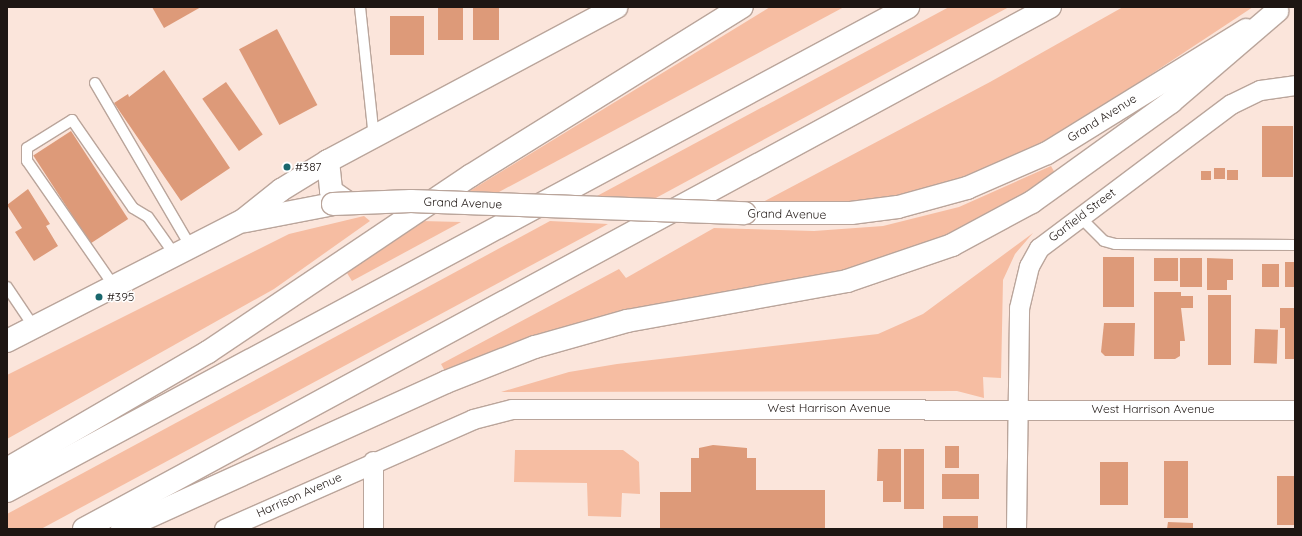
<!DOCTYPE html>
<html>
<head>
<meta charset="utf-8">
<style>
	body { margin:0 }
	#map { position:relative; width:1302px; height:536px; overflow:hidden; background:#fbe5db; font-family:Quicksand,sans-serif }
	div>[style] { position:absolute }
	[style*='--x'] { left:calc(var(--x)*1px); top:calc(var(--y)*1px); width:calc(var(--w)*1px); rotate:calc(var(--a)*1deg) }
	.green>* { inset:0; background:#f6bda2 }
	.building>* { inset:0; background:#dd9a79; transform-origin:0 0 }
	.roads { filter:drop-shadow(1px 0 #baa59b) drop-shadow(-1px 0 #baa59b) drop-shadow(0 1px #baa59b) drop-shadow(0 -1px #baa59b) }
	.lane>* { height:10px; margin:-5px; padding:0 5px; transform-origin:5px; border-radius:5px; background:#fff }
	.street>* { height:19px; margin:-9.5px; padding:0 9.5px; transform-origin:9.5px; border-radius:9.5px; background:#fff }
	.secondary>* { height:22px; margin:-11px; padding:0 11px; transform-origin:11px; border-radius:11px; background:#fff }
	.highway>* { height:22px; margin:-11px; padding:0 11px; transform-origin:11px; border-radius:11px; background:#fff }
	.bridges { filter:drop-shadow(1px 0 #baa59b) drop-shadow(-1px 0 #baa59b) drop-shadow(0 1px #baa59b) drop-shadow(0 -1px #baa59b) }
	.secondary-bridge>* { height:22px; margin:-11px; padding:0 11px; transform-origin:11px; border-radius:11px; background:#fff }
	.dots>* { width:11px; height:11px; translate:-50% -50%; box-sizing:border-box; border:2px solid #fff; border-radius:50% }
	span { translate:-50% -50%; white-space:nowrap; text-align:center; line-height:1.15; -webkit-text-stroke:3px #fff; paint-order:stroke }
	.street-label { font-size:12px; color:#1e1613 }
	.poi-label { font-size:12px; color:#1e1613 }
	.left { translate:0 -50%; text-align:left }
	.frame { position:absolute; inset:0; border:8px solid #1e1613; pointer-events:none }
</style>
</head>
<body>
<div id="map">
	<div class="green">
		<div style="clip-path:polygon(770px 7px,844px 7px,499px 192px,468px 192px)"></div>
		<div style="clip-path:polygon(949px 7px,1009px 7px,654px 199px,597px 196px)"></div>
		<div style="clip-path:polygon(1123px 7px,1253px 7px,1050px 141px,1003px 165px,928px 191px,859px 202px,761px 203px,990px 82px)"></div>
		<div style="clip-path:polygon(1051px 166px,1055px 173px,983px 221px,877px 265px,446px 373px,441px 364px,619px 269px,626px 278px,714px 228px,814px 231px,883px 226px,959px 207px)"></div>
		<div style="clip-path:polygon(364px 216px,370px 221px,274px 289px,7px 439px,7px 375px,289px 234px)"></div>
		<div style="clip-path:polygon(421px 221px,461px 222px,352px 281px,347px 273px)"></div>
		<div style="clip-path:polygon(550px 221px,608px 224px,41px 529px,7px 529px,7px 514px)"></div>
		<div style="clip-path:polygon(1033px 233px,1015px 254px,1003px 280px,1001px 378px,983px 377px,984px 398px,957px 391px,501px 392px,569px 372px,617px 364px,878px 334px,923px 314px)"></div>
		<div style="clip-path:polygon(515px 450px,623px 450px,639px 462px,640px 494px,622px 493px,621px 517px,588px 516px,587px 483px,514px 482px)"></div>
	</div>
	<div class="building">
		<div style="clip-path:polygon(152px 7px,201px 7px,164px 28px)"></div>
		<div style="left:438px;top:7px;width:25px;height:33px"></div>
		<div style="left:473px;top:7px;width:26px;height:33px"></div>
		<div style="left:390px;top:16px;width:34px;height:39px"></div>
		<div style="left:277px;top:29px;width:86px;height:43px;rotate:62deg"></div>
		<div style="clip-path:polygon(164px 70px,230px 168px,181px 201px,114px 103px,128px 94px,129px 97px)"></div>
		<div style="left:226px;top:82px;width:64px;height:29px;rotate:55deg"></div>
		<div style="left:1262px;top:126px;width:31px;height:51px"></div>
		<div style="left:71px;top:131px;width:105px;height:45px;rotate:57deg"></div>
		<div style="left:1214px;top:168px;width:11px;height:11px"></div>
		<div style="left:1227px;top:170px;width:11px;height:10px"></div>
		<div style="left:1201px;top:171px;width:10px;height:9px"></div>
		<div style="clip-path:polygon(28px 189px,50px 224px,46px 226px,58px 246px,34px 261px,15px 232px,22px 228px,7px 205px)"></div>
		<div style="left:1134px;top:257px;width:50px;height:31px;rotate:90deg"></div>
		<div style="left:1154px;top:258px;width:24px;height:23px"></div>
		<div style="left:1180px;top:258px;width:22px;height:29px"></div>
		<div style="clip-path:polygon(1207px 258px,1233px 259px,1233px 280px,1227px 280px,1227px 290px,1207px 290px)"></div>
		<div style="left:1285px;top:262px;width:10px;height:25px"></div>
		<div style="left:1279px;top:264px;width:23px;height:17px;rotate:90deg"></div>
		<div style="clip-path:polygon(1154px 292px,1181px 292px,1181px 296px,1193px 296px,1193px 308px,1181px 308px,1185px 341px,1180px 341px,1180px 356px,1175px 359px,1154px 359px)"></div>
		<div style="left:1208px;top:295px;width:23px;height:70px"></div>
		<div style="clip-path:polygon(1280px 308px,1295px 308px,1295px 359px,1285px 359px,1285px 328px,1280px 328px)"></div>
		<div style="clip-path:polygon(1104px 323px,1135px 323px,1134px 356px,1105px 356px,1101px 352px)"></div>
		<div style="left:1255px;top:329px;width:23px;height:34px;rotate:2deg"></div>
		<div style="clip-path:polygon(713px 445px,747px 448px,747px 458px,756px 458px,756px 490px,825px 490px,825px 529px,660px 529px,660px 492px,691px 492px,691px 458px,699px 458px,699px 448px)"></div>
		<div style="left:945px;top:446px;width:14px;height:22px"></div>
		<div style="clip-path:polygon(878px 449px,901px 449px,901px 502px,883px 502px,883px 481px,877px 481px)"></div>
		<div style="left:904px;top:449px;width:20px;height:60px"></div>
		<div style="left:1164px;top:461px;width:24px;height:57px"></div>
		<div style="left:1100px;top:462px;width:28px;height:43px"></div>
		<div style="left:942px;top:474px;width:37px;height:25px"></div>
		<div style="left:1277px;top:476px;width:18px;height:49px"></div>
		<div style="left:943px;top:516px;width:35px;height:13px"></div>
		<div style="clip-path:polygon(1168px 522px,1193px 523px,1193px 529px,1167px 529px)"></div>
	</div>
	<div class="roads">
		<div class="lane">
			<div style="--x:360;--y:7;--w:131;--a:83.9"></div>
			<div style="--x:95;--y:83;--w:190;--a:59.7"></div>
			<div style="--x:1079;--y:216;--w:35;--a:45"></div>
			<div style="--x:1104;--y:241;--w:11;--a:15"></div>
			<div style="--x:1115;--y:244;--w:180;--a:0.3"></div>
			<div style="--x:114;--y:286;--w:152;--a:-124.8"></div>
			<div style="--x:27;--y:161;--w:13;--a:-90"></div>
			<div style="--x:27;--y:148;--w:53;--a:-31.9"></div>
			<div style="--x:72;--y:120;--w:107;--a:55.3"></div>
			<div style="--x:133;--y:208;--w:17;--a:31"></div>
			<div style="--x:148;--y:217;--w:47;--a:54.6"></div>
			<div style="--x:7;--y:287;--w:48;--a:56"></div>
		</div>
		<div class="street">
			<div style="--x:373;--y:461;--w:68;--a:90"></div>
			<div style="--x:224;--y:529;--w:272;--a:-23.8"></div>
			<div style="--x:473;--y:419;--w:40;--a:-14.4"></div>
			<div style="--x:512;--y:409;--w:783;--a:0.07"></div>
			<div style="--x:1016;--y:529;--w:221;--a:-89.2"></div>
			<div style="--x:1019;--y:308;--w:43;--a:-76.6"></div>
			<div style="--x:1029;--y:266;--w:21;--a:-61"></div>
			<div style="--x:1039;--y:248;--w:240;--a:-36.9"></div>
			<div style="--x:1231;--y:104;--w:32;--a:-26"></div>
			<div style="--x:1260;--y:90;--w:35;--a:-8"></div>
		</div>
		<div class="secondary">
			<div style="--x:328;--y:161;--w:30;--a:84"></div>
			<div style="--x:331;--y:191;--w:21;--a:35"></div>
			<div style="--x:745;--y:213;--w:106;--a:0"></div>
			<div style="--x:851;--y:213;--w:47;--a:-7.3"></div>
			<div style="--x:898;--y:207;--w:72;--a:-15.4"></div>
			<div style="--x:967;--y:188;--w:87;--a:-23.6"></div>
			<div style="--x:1047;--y:153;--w:234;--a:-31.7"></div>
			<div style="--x:245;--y:221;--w:90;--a:-10.9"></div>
			<div style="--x:7;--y:341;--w:264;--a:-27.1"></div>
			<div style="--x:242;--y:221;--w:50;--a:-38.5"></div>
			<div style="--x:281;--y:190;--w:55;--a:-31.7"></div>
			<div style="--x:328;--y:161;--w:327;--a:-28.1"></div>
		</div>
		<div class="highway">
			<div style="--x:7;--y:469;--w:233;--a:-30.2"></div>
			<div style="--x:208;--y:352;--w:316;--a:-33.9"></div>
			<div style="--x:470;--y:176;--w:320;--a:-31.9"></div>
			<div style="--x:7;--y:491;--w:1023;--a:-28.24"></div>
			<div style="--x:84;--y:529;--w:1098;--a:-28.39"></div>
			<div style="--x:122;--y:529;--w:356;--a:-24.4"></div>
			<div style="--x:446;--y:382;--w:96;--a:-21.5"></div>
			<div style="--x:535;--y:347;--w:96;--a:-15.8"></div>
			<div style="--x:627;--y:321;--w:224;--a:-10.3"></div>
			<div style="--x:847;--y:281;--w:111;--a:-18.9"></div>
			<div style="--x:952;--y:245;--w:91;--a:-28.3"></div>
			<div style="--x:1032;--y:202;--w:171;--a:-35.7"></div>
			<div style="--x:1171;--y:102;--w:140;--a:-40.6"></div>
		</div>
	</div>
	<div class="bridges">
		<div class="secondary-bridge">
			<div style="--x:333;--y:204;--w:78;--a:-2.2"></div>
			<div style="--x:411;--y:201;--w:334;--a:2.1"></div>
		</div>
	</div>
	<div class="dots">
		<div style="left:287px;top:167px;background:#1a676d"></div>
		<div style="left:99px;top:297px;background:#1a676d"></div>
	</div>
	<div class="street-label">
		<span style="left:1102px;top:118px;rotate:-32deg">Grand Avenue</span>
		<span style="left:463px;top:203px;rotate:2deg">Grand Avenue</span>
		<span style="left:787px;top:214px;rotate:1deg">Grand Avenue</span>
		<span style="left:1082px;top:215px;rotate:-37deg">Garfield Street</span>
		<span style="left:829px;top:408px">West Harrison Avenue</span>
		<span style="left:1153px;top:409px">West Harrison Avenue</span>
		<span style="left:299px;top:495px;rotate:-24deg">Harrison Avenue</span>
	</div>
	<div class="poi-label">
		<span class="left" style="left:295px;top:167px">#387</span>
		<span class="left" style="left:107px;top:297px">#395</span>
	</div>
	<div class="frame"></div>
</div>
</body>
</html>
